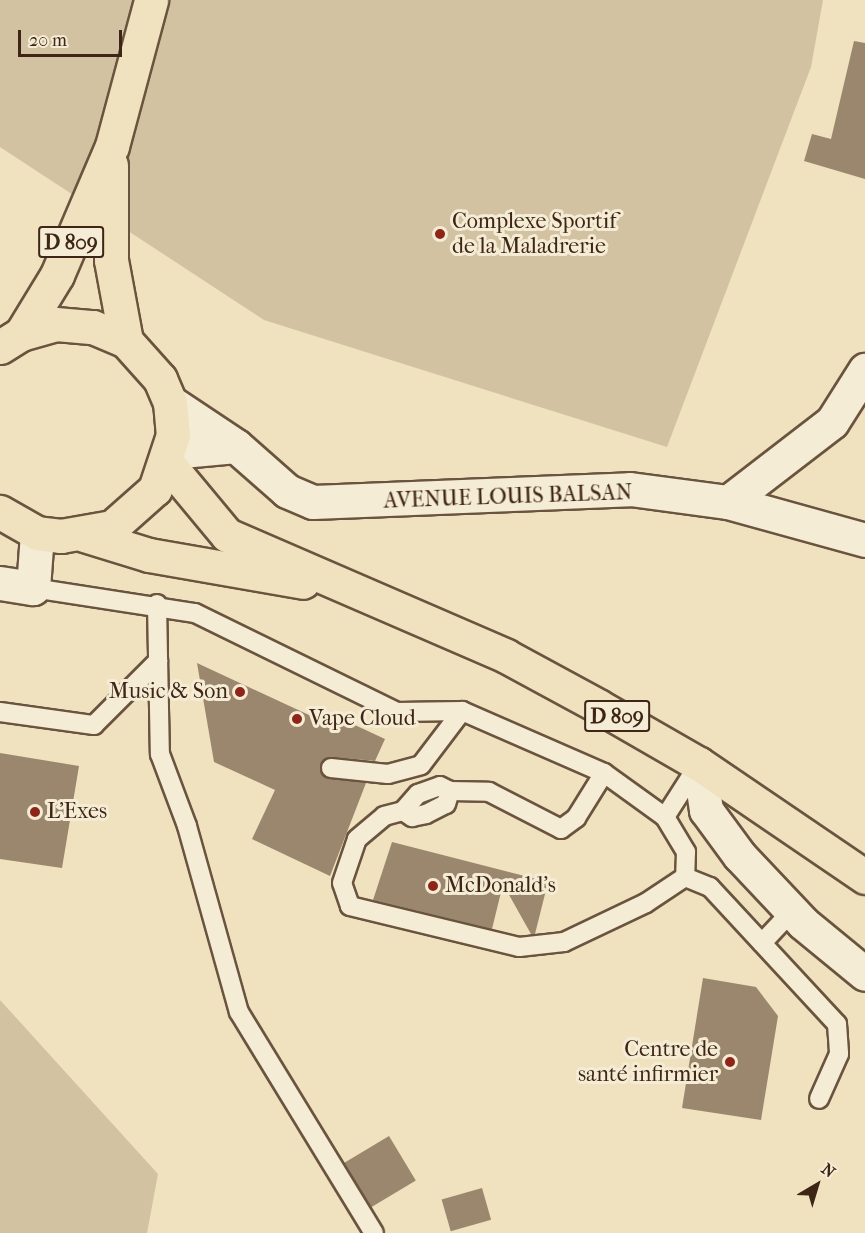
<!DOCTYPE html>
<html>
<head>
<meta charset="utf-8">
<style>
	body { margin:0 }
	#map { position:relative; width:865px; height:1233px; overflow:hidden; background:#f0e2be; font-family:"IM FELL French Canon",serif }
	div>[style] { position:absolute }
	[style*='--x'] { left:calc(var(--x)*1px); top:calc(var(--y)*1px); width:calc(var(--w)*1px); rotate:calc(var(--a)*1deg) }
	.green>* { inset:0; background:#d2c2a1 }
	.building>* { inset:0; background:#9b876d; transform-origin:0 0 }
	.roads { filter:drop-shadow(2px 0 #6a543f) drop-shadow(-2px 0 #6a543f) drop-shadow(0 2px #6a543f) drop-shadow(0 -2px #6a543f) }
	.service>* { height:18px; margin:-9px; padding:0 9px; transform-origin:9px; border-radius:9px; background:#f5ecd5 }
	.minor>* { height:33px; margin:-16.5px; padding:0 16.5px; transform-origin:16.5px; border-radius:16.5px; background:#f5ecd5 }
	.primary>* { height:33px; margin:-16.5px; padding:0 16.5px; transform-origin:16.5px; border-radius:16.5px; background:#f0e2be }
	.dots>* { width:16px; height:16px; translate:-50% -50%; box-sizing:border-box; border:3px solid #f5ecd5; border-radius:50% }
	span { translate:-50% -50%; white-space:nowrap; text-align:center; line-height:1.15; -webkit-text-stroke:6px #f5ecd5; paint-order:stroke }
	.shield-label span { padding:2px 4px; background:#f5ecd5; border:2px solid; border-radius:4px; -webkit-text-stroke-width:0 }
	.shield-label { font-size:21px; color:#3e2515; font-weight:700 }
	.poi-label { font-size:22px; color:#3e2515 }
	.left { translate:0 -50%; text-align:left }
	.right { translate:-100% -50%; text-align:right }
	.street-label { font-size:22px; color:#3e2515 }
	.north { position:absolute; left:787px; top:1155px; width:60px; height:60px; -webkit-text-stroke:4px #f5ecd5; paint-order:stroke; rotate:38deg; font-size:16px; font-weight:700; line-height:24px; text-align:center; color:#3e2515 }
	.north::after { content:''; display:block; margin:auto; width:21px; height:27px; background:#3e2515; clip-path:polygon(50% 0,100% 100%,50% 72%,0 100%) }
	.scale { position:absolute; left:18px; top:30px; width:104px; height:27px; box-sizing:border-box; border:3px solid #3e2515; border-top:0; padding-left:8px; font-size:18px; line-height:21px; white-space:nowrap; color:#3e2515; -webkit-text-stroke:4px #f5ecd5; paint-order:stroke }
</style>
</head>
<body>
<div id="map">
	<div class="green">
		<div style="clip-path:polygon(0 0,823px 0,811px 67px,667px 447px,264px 320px,0 147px)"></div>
		<div style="clip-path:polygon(0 1000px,158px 1174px,147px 1233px,0 1233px)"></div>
	</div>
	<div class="building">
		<div style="clip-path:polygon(854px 41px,865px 43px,865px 179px,804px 161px,812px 134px,831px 139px)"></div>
		<div style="clip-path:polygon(197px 663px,309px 715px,314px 706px,385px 739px,375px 761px,332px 757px,322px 762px,325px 777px,366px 783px,330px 876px,252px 839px,275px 790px,214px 762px)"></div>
		<div style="clip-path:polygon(0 753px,79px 766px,62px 868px,0 859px)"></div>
		<div style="clip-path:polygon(392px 842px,548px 882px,535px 934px,531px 934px,503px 884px,492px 929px,373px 900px)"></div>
		<div style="clip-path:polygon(703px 978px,756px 987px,778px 1016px,761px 1120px,682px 1108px)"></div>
		<div style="left:389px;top:1136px;width:52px;height:52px;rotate:59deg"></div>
		<div style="left:482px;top:1188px;width:33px;height:42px;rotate:74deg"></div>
	</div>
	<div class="roads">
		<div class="service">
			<div style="--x:33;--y:588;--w:164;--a:8.8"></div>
			<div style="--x:195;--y:613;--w:225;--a:26.1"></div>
			<div style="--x:397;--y:712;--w:65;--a:-0.9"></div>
			<div style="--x:462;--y:711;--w:155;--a:23.6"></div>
			<div style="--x:604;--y:773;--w:75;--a:35.8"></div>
			<div style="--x:665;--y:817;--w:41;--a:59"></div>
			<div style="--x:686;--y:852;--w:25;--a:92"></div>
			<div style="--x:685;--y:877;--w:47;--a:146.3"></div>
			<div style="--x:646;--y:903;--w:91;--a:154.6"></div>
			<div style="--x:564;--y:942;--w:45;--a:173.7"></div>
			<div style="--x:519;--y:947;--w:174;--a:-166.4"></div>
			<div style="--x:350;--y:906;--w:24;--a:-109"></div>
			<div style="--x:342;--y:883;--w:46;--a:-71.2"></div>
			<div style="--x:357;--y:839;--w:35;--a:-40"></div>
			<div style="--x:384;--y:816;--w:20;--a:-15"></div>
			<div style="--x:403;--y:811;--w:11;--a:34"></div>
			<div style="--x:412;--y:817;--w:14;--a:-12"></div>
			<div style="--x:426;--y:814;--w:22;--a:-27"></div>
			<div style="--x:446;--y:804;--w:14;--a:-73"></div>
			<div style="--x:450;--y:791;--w:39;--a:1"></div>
			<div style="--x:489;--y:792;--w:81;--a:27.2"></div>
			<div style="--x:561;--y:829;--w:19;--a:-36"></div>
			<div style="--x:576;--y:818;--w:53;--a:-58.1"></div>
			<div style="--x:157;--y:604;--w:150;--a:88.9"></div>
			<div style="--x:160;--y:754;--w:77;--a:69.4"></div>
			<div style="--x:187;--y:826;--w:193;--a:74.4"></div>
			<div style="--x:239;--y:1012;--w:259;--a:58.6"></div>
			<div style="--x:0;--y:712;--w:95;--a:7.9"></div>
			<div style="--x:94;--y:725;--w:91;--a:-45"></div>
			<div style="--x:331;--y:768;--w:57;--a:6"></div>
			<div style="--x:388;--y:774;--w:34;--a:-15"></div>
			<div style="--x:421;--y:765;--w:68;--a:-52.8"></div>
			<div style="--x:403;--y:811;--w:23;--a:-49"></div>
			<div style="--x:418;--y:794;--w:23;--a:-20"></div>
			<div style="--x:440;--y:786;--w:11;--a:27"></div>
			<div style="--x:665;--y:817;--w:63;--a:-57.3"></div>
			<div style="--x:685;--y:877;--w:27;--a:22"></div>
			<div style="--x:710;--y:887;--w:187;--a:47.2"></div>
			<div style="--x:837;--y:1024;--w:30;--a:86"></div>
			<div style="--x:839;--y:1054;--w:49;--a:114"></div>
			<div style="--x:762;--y:943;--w:44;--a:-46.8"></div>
		</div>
		<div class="minor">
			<div style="--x:170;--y:402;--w:79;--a:33.7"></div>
			<div style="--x:236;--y:446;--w:68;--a:41.4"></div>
			<div style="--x:287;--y:491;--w:28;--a:23"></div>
			<div style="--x:313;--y:502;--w:317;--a:-2.3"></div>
			<div style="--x:630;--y:489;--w:99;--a:7.6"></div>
			<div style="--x:728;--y:502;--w:142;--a:15.5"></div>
			<div style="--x:171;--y:452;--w:65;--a:-5.3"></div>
			<div style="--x:728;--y:502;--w:131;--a:-37.6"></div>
			<div style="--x:832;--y:422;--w:62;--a:-57.6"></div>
			<div style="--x:0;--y:583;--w:33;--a:9"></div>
			<div style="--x:33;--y:588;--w:55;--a:-85.8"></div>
			<div style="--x:699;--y:764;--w:47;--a:81.3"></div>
			<div style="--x:706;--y:810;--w:56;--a:53.7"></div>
			<div style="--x:739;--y:855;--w:93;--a:46.7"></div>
			<div style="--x:803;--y:923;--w:80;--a:39.4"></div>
		</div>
		<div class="primary">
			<div style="--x:111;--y:165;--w:95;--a:90"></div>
			<div style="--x:111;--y:260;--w:82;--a:79.5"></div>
			<div style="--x:21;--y:334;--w:69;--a:-58.6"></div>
			<div style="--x:57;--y:275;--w:140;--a:-66.9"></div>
			<div style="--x:112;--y:146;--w:151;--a:-75"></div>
			<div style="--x:0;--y:347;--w:25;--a:-32"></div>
			<div style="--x:21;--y:334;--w:36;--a:-16"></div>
			<div style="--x:56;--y:324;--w:37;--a:5"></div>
			<div style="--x:93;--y:327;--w:36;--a:23"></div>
			<div style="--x:126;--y:341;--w:51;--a:48.2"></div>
			<div style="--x:160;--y:379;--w:25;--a:67"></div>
			<div style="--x:170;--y:402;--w:33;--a:85"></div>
			<div style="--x:173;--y:435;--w:57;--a:108.4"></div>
			<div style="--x:155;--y:489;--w:57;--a:138.5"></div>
			<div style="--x:112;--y:527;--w:52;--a:170"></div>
			<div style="--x:61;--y:536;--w:24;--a:-173"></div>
			<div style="--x:37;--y:533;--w:43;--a:-150.4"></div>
			<div style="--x:168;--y:464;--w:92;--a:50.3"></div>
			<div style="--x:227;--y:535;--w:304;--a:23.4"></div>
			<div style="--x:506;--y:656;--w:105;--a:28.5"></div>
			<div style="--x:598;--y:706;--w:116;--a:29.9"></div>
			<div style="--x:699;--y:764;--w:201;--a:34.2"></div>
			<div style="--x:84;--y:535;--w:68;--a:17.1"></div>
			<div style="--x:149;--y:555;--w:156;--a:9.9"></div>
		</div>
	</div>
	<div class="dots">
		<div style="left:440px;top:234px;background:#8f2418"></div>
		<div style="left:240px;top:692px;background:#8f2418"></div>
		<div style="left:297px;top:719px;background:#8f2418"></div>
		<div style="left:35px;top:812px;background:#8f2418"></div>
		<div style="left:433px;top:886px;background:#8f2418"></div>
		<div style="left:730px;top:1062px;background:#8f2418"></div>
	</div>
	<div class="shield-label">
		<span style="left:71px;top:242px">D 809</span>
		<span style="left:617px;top:716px">D 809</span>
	</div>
	<div class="poi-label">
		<span class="left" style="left:452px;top:234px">Complexe Sportif<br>de la Maladrerie</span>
		<span class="right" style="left:228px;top:692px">Music &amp; Son</span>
		<span class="left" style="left:309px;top:719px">Vape Cloud</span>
		<span class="left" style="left:47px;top:812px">L'Exes</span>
		<span class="left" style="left:445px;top:886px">McDonald's</span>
		<span class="right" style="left:718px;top:1062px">Centre de<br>santé infirmier</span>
	</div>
	<div class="street-label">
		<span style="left:508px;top:497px;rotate:-2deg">AVENUE LOUIS BALSAN</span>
	</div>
	<div class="north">N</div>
	<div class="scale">20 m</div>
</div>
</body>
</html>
